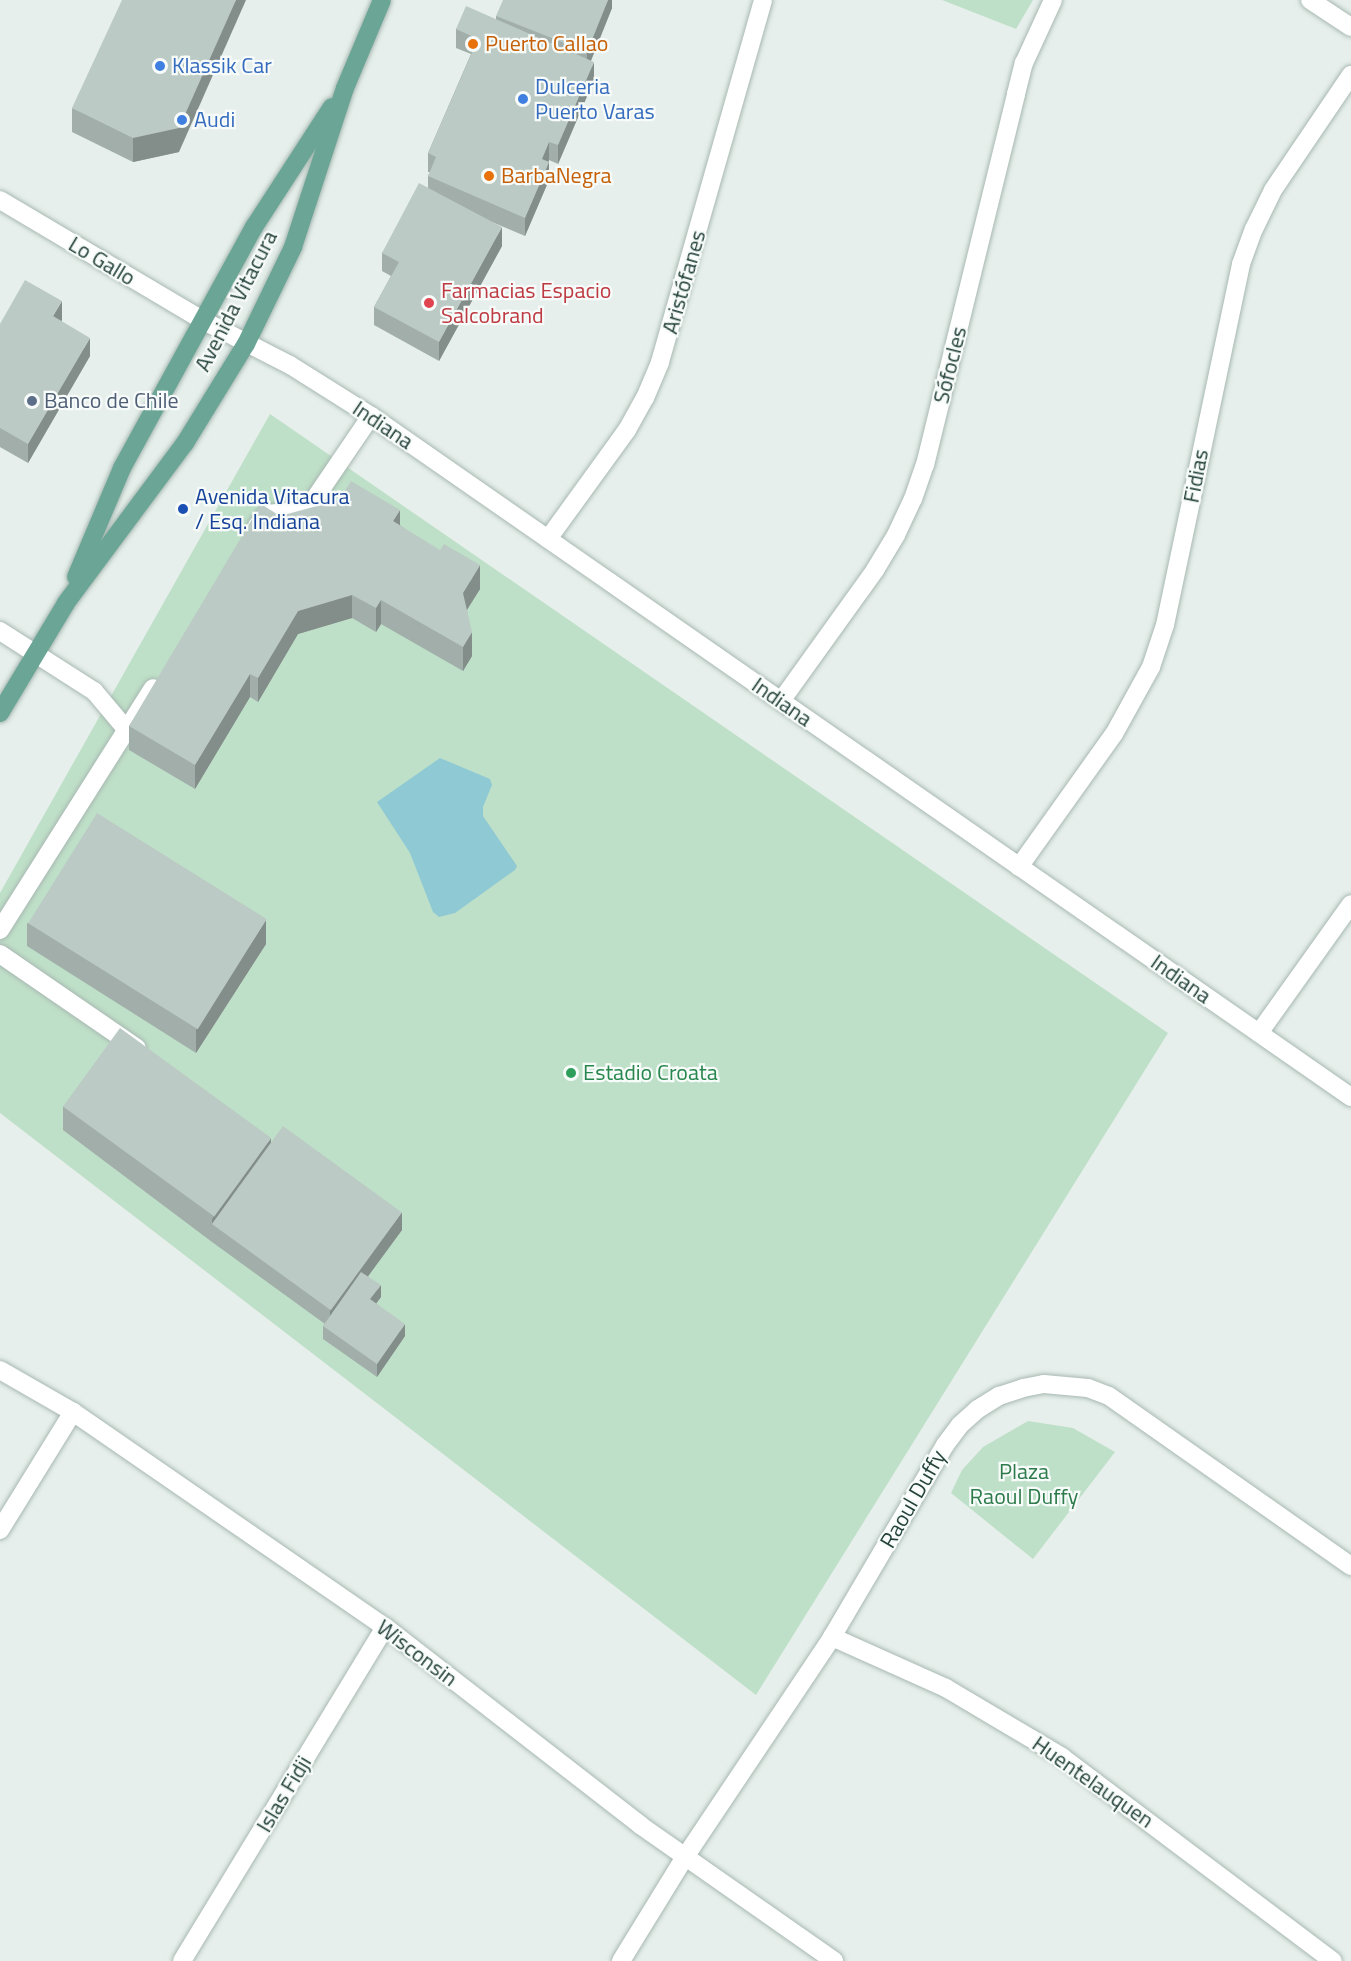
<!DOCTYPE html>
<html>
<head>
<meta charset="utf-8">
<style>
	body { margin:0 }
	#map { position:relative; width:1351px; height:1961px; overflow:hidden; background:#e6efeb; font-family:"Titillium Web",sans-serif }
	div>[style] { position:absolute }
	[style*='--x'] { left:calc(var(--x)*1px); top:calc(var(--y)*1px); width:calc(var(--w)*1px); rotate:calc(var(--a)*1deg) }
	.green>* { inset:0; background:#bfe0c8 }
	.water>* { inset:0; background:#8ec9d4 }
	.roads { filter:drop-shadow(0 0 2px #a8b8b2) drop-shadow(0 0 2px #a8b8b2) }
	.minor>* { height:18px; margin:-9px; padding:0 9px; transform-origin:9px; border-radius:9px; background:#fff }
	.major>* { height:18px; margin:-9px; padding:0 9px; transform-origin:9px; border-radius:9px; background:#6aa596 }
	.wall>* { inset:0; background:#a1aea9 }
	.shaded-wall>* { inset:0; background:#838d89 }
	.building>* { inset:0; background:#bbcac4; transform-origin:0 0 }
	.dots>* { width:16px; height:16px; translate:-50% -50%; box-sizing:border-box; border:3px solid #f7fbf9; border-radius:50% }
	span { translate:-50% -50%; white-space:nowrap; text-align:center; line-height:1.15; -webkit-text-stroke:4.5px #f7fbf9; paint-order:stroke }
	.food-label { font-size:22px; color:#c56008 }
	.left { translate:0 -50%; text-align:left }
	.shop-label { font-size:22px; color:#366cbe }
	.street-label { font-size:22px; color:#24423a }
	.health-label { font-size:22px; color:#be3a42 }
	.service-label { font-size:22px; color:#4e5e75 }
	.transit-label { font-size:22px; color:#164399 }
	.leisure-label { font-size:22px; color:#27864d }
	.park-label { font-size:22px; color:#2d7a4b }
</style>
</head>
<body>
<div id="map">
	<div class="green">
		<div style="clip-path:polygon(942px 0,1033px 0,1016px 29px)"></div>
		<div style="clip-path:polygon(270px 414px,1168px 1033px,756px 1695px,0 1113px,0 893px)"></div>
		<div style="clip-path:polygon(1028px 1421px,1073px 1428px,1115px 1452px,1033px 1559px,951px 1493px,962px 1470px,983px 1447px)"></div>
	</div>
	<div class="water">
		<div style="clip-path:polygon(440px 758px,490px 779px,492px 785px,483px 807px,483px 816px,517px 866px,515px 870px,455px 913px,439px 917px,433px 912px,410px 853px,377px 802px)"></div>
	</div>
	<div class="roads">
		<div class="minor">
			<div style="--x:1310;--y:0;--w:49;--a:33.4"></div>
			<div style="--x:0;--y:200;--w:237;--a:30.7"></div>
			<div style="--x:204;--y:321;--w:97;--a:27.1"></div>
			<div style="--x:290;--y:365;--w:96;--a:32.2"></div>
			<div style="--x:371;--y:416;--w:1193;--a:34.8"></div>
			<div style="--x:257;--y:526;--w:16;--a:-50"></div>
			<div style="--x:267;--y:514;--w:40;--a:-5.7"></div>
			<div style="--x:307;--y:510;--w:114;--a:-55.8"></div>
			<div style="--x:548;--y:539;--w:135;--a:-54.1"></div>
			<div style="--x:627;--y:430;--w:37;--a:-61"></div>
			<div style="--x:645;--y:398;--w:39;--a:-67"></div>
			<div style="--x:660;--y:362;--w:376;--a:-74.1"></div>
			<div style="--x:0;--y:631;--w:112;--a:32.6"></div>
			<div style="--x:94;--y:691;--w:50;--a:49.9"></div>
			<div style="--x:781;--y:701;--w:161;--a:-54.3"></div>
			<div style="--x:875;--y:570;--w:41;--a:-59"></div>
			<div style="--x:896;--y:535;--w:40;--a:-65"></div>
			<div style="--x:913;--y:499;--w:36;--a:-71"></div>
			<div style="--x:925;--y:465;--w:382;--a:-76.2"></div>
			<div style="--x:1016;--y:94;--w:32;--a:-76"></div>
			<div style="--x:1024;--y:63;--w:69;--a:-65.3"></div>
			<div style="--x:1019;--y:867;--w:163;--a:-54.5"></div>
			<div style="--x:1114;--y:734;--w:77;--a:-61.1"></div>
			<div style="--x:1151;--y:667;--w:44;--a:-71.6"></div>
			<div style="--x:1165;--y:625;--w:369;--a:-78.1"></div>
			<div style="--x:1241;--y:264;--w:37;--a:-70"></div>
			<div style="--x:1254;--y:229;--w:43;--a:-64"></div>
			<div style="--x:1273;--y:190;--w:139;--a:-55.9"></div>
			<div style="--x:0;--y:930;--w:286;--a:-57.7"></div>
			<div style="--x:0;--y:954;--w:166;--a:34.5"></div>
			<div style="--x:1259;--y:1033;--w:158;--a:-54.5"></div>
			<div style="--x:0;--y:1370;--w:84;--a:29.9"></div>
			<div style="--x:73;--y:1412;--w:379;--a:34.6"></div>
			<div style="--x:385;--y:1627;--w:323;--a:37.8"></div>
			<div style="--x:640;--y:1825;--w:237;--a:35"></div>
			<div style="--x:0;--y:1530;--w:139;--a:-58.3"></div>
			<div style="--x:832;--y:1637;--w:125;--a:24.1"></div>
			<div style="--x:946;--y:1688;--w:135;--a:30.7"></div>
			<div style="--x:1062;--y:1757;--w:339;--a:37"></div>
			<div style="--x:182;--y:1961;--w:391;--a:-58.7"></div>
			<div style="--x:621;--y:1961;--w:122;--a:-58.4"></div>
			<div style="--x:685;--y:1857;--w:265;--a:-56.2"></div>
			<div style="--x:832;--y:1637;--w:223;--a:-59.5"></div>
			<div style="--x:945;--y:1445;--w:25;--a:-53"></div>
			<div style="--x:960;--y:1425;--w:24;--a:-42"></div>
			<div style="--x:978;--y:1409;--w:25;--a:-32"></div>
			<div style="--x:999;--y:1396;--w:25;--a:-18"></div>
			<div style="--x:1023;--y:1388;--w:21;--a:-11"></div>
			<div style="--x:1044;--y:1384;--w:44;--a:5.2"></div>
			<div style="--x:1088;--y:1388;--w:22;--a:21"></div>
			<div style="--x:1109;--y:1396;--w:296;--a:35.1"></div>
		</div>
		<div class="major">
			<div style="--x:76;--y:577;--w:118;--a:-67.1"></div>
			<div style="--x:122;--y:468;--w:275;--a:-61.3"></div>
			<div style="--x:254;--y:227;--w:143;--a:-57"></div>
			<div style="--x:0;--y:713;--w:128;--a:-59"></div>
			<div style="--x:66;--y:603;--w:199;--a:-53.4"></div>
			<div style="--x:185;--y:443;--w:116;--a:-58.4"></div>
			<div style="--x:246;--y:344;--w:108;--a:-64.1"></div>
			<div style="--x:293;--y:247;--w:167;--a:-71.9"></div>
			<div style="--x:345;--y:88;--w:95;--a:-67.2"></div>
		</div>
	</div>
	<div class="wall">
		<div style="clip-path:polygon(612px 0,612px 8px,591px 61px,594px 80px,558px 164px,549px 160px,549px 180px,525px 236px,492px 222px,502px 246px,439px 361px,374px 325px,374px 307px,391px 276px,382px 271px,382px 253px,428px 188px,428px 176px,430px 172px,428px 172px,428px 153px,471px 54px,456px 48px,456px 29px,496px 19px,496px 16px)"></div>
		<div style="clip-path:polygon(72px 108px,179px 152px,133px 162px,72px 132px)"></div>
		<div style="clip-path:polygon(62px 320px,61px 321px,90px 356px,28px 463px,0 447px,0 324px)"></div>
		<div style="clip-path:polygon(280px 516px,400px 525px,480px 589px,467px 610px,472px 656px,463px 671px,381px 624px,376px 632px,352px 618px,298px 634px,258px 702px,250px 697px,195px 789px,129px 750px,129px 726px)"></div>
		<div style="clip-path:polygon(27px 923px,266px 944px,196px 1053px,27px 946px)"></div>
		<div style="clip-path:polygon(63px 1106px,271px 1143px,402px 1230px,368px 1276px,381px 1297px,376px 1303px,405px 1336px,377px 1377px,323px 1339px,323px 1326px,325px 1324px,212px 1242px,63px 1130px)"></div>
	</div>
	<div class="shaded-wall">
		<div style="clip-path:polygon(236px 0,246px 0,179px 152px,133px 162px,133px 138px)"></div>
		<div style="clip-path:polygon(608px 0,612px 0,612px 8px,587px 70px,587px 52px)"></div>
		<div style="clip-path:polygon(594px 62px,594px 80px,558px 164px,558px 145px)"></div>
		<div style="clip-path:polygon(549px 142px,549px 160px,542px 177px,542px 159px)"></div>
		<div style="clip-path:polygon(549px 162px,549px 180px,525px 236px,525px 218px)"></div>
		<div style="clip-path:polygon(502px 227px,502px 246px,439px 361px,439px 342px)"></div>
		<div style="clip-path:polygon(62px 301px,62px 320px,53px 335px,53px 316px)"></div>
		<div style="clip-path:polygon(90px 338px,90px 356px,28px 463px,28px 444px)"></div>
		<div style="clip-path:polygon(400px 510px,400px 534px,393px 521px)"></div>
		<div style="clip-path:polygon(480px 565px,480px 589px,463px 616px,463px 593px)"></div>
		<div style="clip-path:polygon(352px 595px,352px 618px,298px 634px,258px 702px,258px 678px,298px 611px)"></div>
		<div style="clip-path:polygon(381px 600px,381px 624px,376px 632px,376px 608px)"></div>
		<div style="clip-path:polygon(472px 632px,472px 656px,463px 671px,463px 647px)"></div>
		<div style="clip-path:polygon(250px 674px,250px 697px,195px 789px,195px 765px)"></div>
		<div style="clip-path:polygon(266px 920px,266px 944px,196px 1053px,196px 1030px)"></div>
		<div style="clip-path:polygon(271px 1138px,271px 1162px,212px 1224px,212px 1219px)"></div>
		<div style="clip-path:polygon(402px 1212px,402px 1230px,330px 1328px,330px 1310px)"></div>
		<div style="clip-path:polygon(381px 1285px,381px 1297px,370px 1312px,370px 1299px)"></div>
		<div style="clip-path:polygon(405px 1324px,405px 1336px,377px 1377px,377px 1364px)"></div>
	</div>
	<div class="building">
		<div style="clip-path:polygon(122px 0,236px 0,179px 128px,133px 138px,72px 108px)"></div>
		<div style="clip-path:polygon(503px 0,608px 0,587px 52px,496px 16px)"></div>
		<div style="clip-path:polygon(466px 6px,594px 62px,558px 145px,549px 142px,542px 159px,549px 162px,525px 218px,428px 176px,436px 157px,428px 153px,478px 39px,456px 29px)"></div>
		<div style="clip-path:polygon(419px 183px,502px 227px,439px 342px,374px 307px,399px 262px,382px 253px)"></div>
		<div style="clip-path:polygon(25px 280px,62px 301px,53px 316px,90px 338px,28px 444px,0 428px,0 324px)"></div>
		<div style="clip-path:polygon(351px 481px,400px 510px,393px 521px,440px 550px,444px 544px,480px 565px,463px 593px,472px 632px,463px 647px,381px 600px,376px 608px,352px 595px,298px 611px,258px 678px,250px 674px,195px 765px,129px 726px,261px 504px,280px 516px,339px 500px)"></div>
		<div style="left:97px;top:813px;width:200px;height:130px;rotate:32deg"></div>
		<div style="left:120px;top:1028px;width:187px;height:97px;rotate:36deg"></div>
		<div style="left:283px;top:1126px;width:147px;height:121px;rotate:36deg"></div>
		<div style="clip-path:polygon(361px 1272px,381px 1285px,370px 1299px,405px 1324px,377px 1364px,323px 1326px)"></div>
	</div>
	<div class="dots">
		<div style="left:473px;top:44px;background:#e8710a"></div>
		<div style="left:160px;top:66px;background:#3f7fe0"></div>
		<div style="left:523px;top:99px;background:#3f7fe0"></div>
		<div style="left:182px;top:120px;background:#3f7fe0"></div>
		<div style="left:489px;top:176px;background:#e8710a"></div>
		<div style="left:429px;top:303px;background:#e0444e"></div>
		<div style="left:32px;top:401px;background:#5c6f8a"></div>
		<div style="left:183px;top:509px;background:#1a4fb4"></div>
		<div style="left:571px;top:1073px;background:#2e9e5b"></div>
	</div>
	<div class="food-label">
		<span class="left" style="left:485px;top:44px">Puerto Callao</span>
		<span class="left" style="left:501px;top:176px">BarbaNegra</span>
	</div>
	<div class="shop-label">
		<span class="left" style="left:172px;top:66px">Klassik Car</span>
		<span class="left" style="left:535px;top:99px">Dulceria<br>Puerto Varas</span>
		<span class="left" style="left:194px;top:120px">Audi</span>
	</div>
	<div class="street-label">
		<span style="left:102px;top:261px;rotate:31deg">Lo Gallo</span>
		<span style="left:684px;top:282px;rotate:-74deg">Aristófanes</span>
		<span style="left:236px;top:301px;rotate:-63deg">Avenida Vitacura</span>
		<span style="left:950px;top:365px;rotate:-76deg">Sófocles</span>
		<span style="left:383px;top:425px;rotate:34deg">Indiana</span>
		<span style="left:1196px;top:476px;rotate:-79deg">Fidias</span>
		<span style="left:782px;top:702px;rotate:35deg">Indiana</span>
		<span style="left:1181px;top:979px;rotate:35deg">Indiana</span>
		<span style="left:913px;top:1499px;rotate:-60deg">Raoul Duffy</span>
		<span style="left:417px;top:1653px;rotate:37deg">Wisconsin</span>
		<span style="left:1093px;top:1782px;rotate:35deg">Huentelauquen</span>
		<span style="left:284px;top:1794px;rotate:-59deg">Islas Fidji</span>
	</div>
	<div class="health-label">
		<span class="left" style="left:441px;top:303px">Farmacias Espacio<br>Salcobrand</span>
	</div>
	<div class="service-label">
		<span class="left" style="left:44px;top:401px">Banco de Chile</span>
	</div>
	<div class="transit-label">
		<span class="left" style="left:195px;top:509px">Avenida Vitacura<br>/ Esq. Indiana</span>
	</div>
	<div class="leisure-label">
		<span class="left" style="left:583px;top:1073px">Estadio Croata</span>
	</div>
	<div class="park-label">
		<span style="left:1024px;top:1484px">Plaza<br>Raoul Duffy</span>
	</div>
</div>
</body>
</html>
